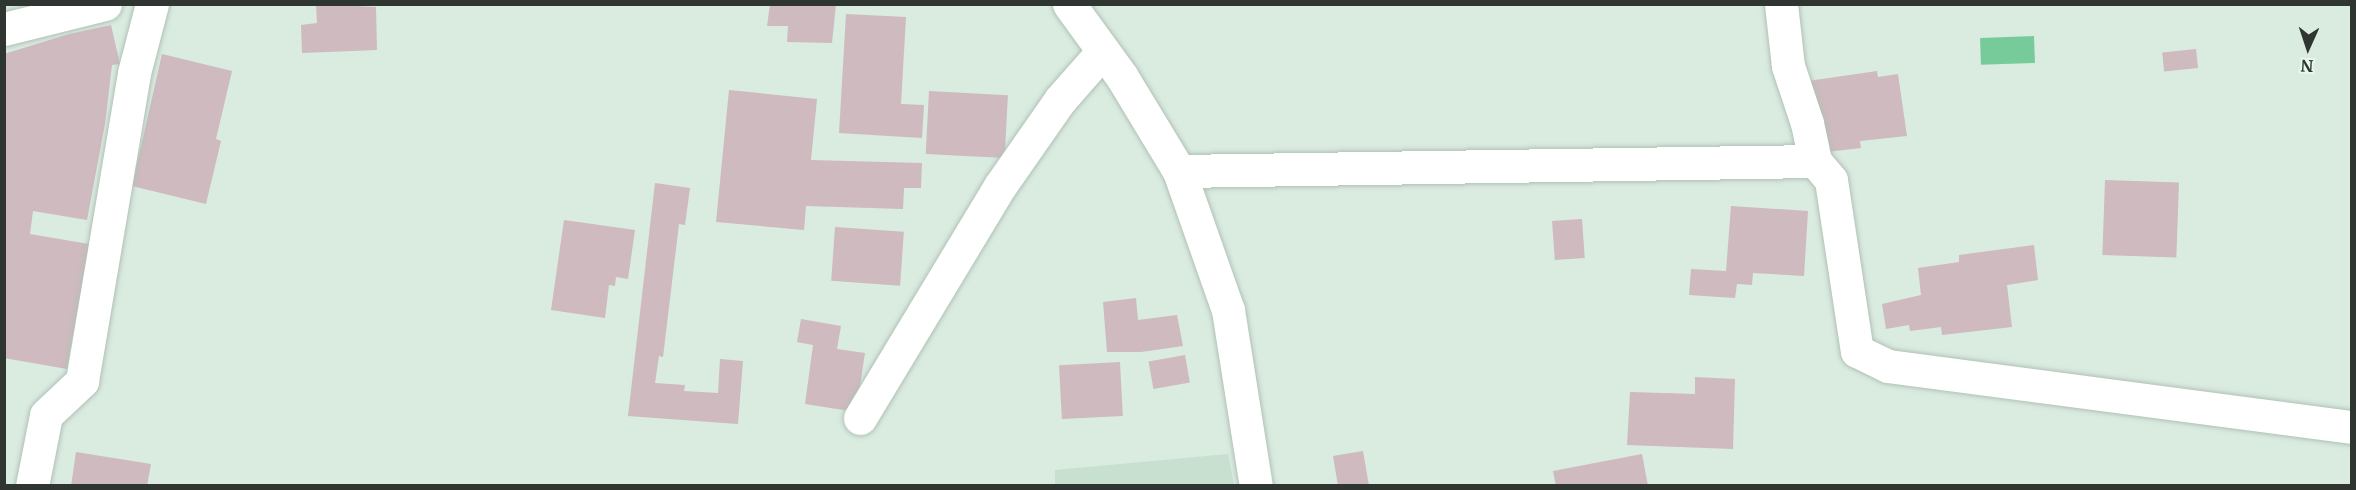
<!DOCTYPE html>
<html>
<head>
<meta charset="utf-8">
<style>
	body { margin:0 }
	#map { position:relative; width:2356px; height:490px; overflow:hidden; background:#daebe0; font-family:Merriweather,serif }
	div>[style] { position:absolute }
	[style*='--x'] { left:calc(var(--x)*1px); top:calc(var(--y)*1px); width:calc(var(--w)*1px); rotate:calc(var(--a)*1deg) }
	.built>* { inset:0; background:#c8e0d0 }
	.water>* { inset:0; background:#77cb9b; transform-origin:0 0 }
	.building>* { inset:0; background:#cebabf; transform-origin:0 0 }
	.roads { filter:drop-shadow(0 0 2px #b0c1b6) drop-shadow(0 0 2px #b0c1b6) }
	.minor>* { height:33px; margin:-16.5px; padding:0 16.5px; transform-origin:16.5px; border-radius:16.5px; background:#fff }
	.tertiary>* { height:33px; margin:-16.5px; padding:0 16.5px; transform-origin:16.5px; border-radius:16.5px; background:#fff }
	span { translate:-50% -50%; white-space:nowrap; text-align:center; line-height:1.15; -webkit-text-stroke:4.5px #e7f8ed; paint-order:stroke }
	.frame { position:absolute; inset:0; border:6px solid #2f3531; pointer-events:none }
	.north { position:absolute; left:2278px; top:18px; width:60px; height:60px; -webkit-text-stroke:4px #e7f8ed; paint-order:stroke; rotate:183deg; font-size:16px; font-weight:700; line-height:24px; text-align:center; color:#2f3531 }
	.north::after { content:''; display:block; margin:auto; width:21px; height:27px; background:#2f3531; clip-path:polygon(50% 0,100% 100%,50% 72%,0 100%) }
</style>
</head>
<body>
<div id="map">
	<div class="built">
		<div style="clip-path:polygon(1228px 454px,1234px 485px,1055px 485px,1055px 470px)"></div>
	</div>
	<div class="water">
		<div style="left:2034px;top:36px;width:27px;height:54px;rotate:88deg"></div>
	</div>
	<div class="building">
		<div style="clip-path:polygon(316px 4px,376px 7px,377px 50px,302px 53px,301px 25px,317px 23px)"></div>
		<div style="clip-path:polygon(770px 4px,836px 4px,832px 43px,787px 42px,788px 26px,767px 26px)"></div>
		<div style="clip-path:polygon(846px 14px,906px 17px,901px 104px,924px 105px,922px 138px,839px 133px)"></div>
		<div style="clip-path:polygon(111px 25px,120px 64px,112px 65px,105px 124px,87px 220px,33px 211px,30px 234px,89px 244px,67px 369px,4px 358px,4px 54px,69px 34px)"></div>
		<div style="left:2196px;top:49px;width:19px;height:34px;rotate:84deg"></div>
		<div style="clip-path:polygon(162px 54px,232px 71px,216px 139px,221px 141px,206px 204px,132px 186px)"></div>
		<div style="clip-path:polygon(1877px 71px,1878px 77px,1898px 74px,1907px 136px,1860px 141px,1861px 148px,1818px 153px,1808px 81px)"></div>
		<div style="clip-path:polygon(729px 90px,817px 99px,811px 160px,922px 163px,921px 188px,904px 188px,903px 209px,806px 206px,804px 230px,716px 222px)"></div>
		<div style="left:929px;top:91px;width:79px;height:63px;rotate:3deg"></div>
		<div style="left:2105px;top:180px;width:74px;height:75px;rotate:2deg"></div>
		<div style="clip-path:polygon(655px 183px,690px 188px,685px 225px,679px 224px,663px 357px,659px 356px,655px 383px,685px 385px,684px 391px,718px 393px,720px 359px,743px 361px,738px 424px,628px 416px)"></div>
		<div style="clip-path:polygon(1731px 206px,1808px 211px,1804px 276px,1753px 273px,1752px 285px,1737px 284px,1735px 298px,1689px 295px,1691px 269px,1726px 271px)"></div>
		<div style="left:1582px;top:219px;width:39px;height:30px;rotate:86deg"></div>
		<div style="clip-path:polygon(564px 220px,635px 230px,628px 279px,616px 277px,615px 286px,609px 285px,605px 318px,551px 310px)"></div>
		<div style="left:835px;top:227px;width:69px;height:54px;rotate:4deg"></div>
		<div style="clip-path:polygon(2034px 245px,2038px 280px,2007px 285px,2012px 327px,1942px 335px,1941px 327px,1910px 331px,1909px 325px,1886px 329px,1882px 304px,1921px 295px,1918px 268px,1959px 262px,1959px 255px)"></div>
		<div style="clip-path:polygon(1136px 298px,1138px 320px,1177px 315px,1183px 346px,1141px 352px,1107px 352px,1103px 302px)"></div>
		<div style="clip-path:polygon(801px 319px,841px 326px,837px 349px,865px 353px,856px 412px,805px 404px,813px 345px,797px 342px)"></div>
		<div style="left:1185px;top:355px;width:28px;height:37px;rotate:80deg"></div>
		<div style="left:1120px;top:362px;width:54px;height:61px;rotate:87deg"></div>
		<div style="clip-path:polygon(1695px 377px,1735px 379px,1733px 449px,1627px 445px,1630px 392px,1695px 394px)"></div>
		<div style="clip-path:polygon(1363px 451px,1369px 486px,1338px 486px,1333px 456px)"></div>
		<div style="clip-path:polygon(76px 452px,151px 464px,147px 486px,71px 486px)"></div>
		<div style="clip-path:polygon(1642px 454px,1648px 486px,1556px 486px,1553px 471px)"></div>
	</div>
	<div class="roads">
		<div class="minor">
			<div style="--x:1781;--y:4;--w:62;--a:83.6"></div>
			<div style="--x:1788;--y:66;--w:60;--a:71.6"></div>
			<div style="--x:1807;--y:123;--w:39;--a:78"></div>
			<div style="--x:4;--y:29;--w:104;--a:-13.9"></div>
			<div style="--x:1179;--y:171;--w:636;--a:-0.9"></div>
			<div style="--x:1815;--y:161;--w:25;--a:50"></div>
			<div style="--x:1831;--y:180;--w:173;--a:81.4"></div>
			<div style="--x:1857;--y:351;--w:34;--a:26"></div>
			<div style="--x:1888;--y:366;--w:468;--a:7.5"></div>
			<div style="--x:860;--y:418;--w:271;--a:-58.9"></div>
			<div style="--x:1000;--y:186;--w:105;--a:-55.1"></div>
			<div style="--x:1060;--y:100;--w:65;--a:-48.7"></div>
			<div style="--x:32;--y:486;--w:72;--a:-78.8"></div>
			<div style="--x:46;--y:415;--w:50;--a:-43.4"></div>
			<div style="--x:82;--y:381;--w:312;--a:-80.4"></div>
			<div style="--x:134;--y:73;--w:71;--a:-75.4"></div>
		</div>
		<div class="tertiary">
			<div style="--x:1069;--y:4;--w:90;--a:54"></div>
			<div style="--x:1122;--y:77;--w:110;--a:58.8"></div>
			<div style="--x:1179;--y:171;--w:147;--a:70.6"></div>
			<div style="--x:1228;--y:310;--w:178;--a:81"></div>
		</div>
	</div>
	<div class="frame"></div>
	<div class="north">N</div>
</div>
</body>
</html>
